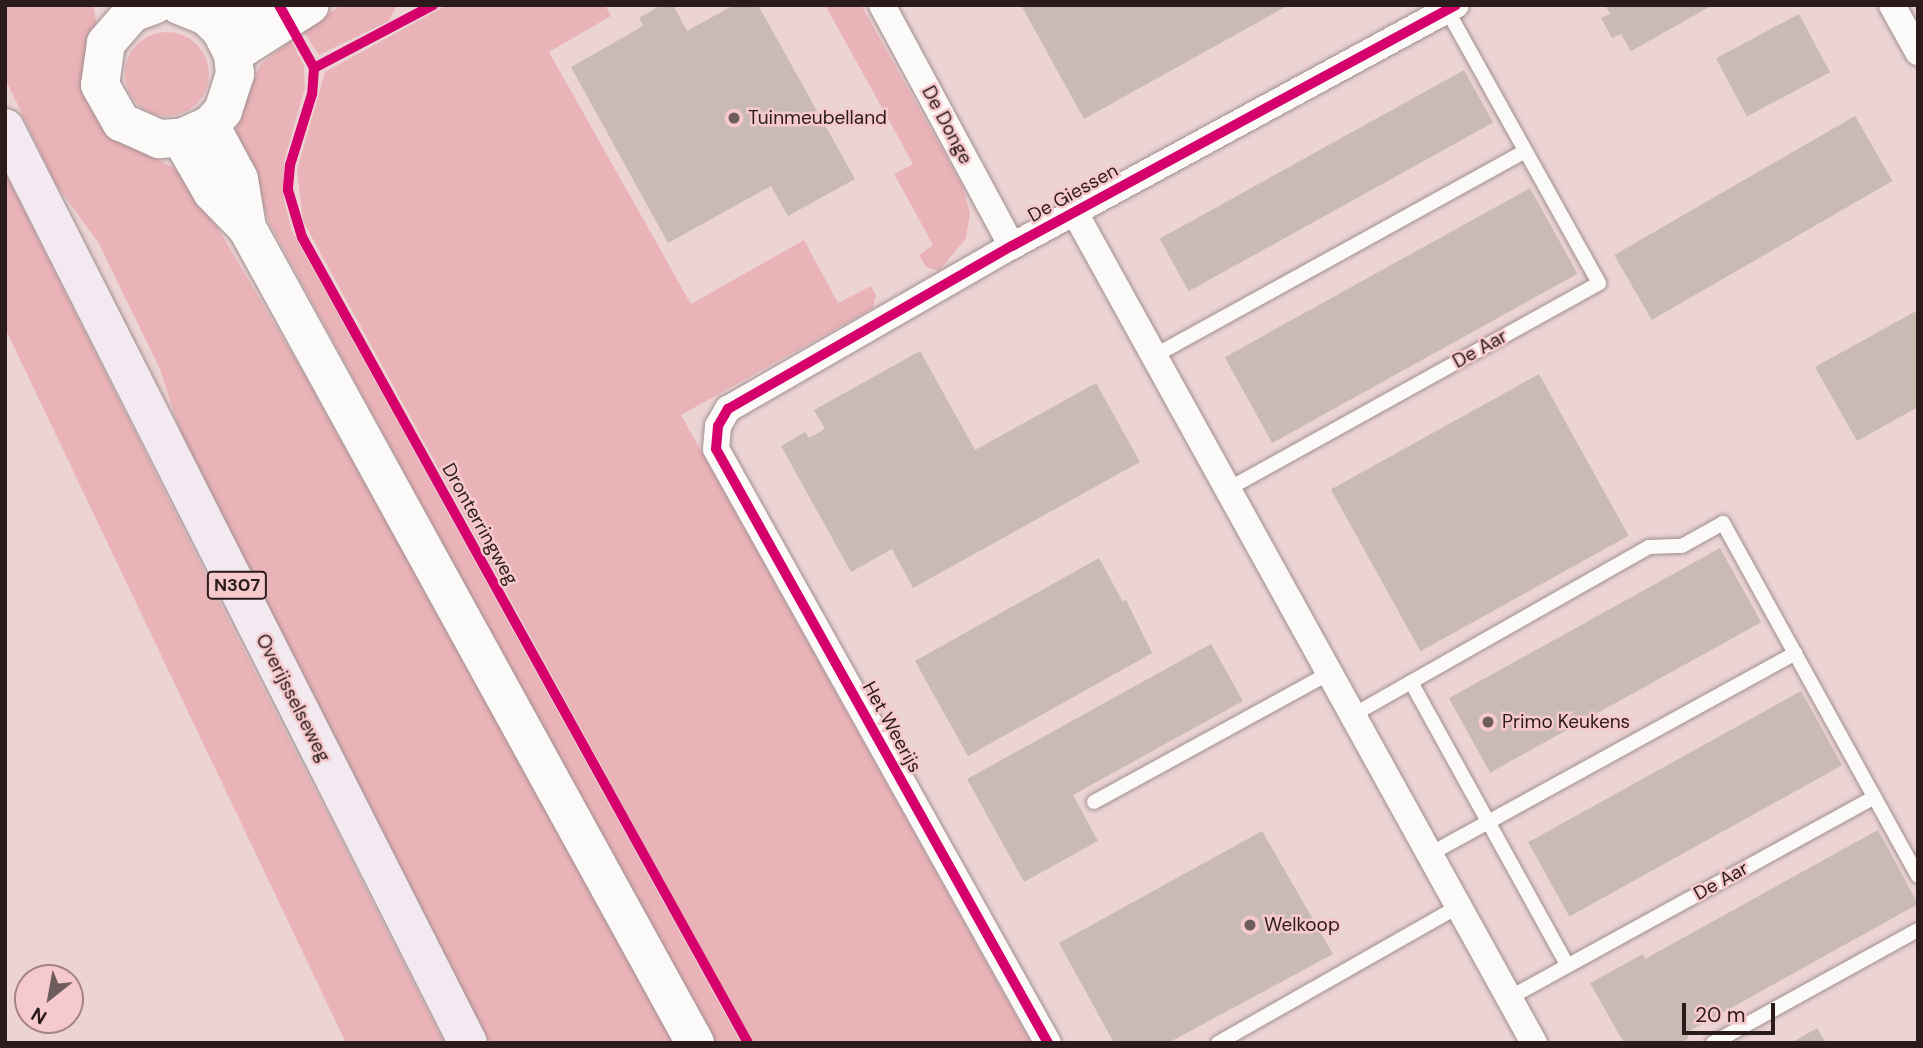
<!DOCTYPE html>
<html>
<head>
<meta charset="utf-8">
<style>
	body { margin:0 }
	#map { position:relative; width:1923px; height:1048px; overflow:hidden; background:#ecd4d5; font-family:"DM Sans",sans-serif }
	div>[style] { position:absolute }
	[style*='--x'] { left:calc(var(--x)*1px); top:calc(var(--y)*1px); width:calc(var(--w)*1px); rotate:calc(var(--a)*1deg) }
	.green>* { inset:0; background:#eab3b8 }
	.round { border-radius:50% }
	.building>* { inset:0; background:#c9bab4; transform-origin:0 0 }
	.roads { filter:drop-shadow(0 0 2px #a18e8f) drop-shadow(0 0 2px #a18e8f) }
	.service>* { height:14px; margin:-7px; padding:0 7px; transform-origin:7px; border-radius:7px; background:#fcf9f9 }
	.minor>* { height:26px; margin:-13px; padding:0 13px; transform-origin:13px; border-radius:13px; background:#fcf9f9 }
	.secondary>* { height:38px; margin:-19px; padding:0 19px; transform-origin:19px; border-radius:19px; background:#fcf9f9 }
	.trunk>* { height:38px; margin:-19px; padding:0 19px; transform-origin:19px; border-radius:19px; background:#f2eaf0 }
	.cycleway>* { height:10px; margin:-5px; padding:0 5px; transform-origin:5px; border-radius:5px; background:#d6006c }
	.dots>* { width:19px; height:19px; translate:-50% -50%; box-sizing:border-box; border:4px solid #f6c9cc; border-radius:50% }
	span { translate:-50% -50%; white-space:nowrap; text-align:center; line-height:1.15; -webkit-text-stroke:5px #f6c9cc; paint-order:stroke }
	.shield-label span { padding:2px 5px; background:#f6c9cc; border:2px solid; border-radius:5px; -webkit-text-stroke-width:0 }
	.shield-label { font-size:18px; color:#2b1b1d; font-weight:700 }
	.poi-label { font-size:19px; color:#2b1b1d }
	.left { translate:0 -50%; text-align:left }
	.street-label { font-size:19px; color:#2b1b1d }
	.frame { position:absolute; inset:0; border:7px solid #2b1b1d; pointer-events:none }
	.north { position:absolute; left:14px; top:964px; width:70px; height:70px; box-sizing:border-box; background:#f6c9cc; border:2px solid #a58386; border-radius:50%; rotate:211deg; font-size:19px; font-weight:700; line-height:28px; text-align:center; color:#2b1b1d }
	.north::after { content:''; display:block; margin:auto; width:24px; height:32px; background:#6f5c5d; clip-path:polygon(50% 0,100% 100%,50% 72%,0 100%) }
	.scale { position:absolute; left:1682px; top:1003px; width:93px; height:32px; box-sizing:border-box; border:4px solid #2b1b1d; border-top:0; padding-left:9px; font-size:21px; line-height:24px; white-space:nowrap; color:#2b1b1d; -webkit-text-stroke:5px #f6c9cc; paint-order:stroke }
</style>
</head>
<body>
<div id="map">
	<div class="green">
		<div style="clip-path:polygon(5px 5px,93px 5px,120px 140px,174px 168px,194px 188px,306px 377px,675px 1043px,490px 1043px,184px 444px,160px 369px,98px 242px,55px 183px,5px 78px)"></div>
		<div style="clip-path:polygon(341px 5px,397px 5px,389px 21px,319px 55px,303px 31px)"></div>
		<div style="clip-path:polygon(447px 5px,605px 5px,611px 16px,549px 52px,691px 304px,804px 240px,838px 303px,871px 286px,876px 295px,873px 308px,681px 415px,1031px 1043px,753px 1043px,303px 221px,297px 170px,325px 72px)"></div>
		<div style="clip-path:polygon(825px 5px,861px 5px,962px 185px,970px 213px,966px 238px,939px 271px,926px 267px,919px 255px,933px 245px,894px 174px,913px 164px)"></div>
		<div class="round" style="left:125px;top:32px;width:84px;height:84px"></div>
		<div style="clip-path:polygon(291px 40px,304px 66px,305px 88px,284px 162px,284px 199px,292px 231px,741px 1043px,712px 1043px,270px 224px,236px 135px,237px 124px,260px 65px)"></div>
		<div style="clip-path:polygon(5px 172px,232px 627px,444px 1043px,346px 1043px,5px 328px)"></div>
	</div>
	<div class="building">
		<div style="clip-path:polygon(661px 5px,673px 5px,687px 31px,734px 5px,758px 5px,855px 179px,788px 216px,771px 186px,668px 243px,571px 67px,643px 26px,639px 18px)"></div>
		<div style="clip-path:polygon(1021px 5px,1289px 5px,1084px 119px)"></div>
		<div style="clip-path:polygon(1605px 5px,1713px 5px,1631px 51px,1621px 34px,1612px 38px,1601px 18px,1610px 14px)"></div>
		<div style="left:1799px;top:14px;width:66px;height:94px;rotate:62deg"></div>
		<div style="left:1464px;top:70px;width:60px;height:348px;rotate:61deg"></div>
		<div style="left:1855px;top:116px;width:75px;height:278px;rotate:60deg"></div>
		<div style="left:1530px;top:188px;width:98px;height:349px;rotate:61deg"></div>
		<div style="clip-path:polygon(1918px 310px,1918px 407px,1857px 441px,1815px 367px)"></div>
		<div style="clip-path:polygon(920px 351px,975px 450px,1096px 383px,1140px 462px,913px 588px,892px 549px,851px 572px,781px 446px,805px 432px,809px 438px,825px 429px,814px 410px)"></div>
		<div style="left:1539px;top:374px;width:185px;height:238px;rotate:61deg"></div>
		<div style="left:1720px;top:548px;width:85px;height:310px;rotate:61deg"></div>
		<div style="clip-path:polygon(1099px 558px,1123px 602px,1126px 600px,1152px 653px,968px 756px,915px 661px)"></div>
		<div style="clip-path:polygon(1211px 644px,1243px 701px,1073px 795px,1098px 841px,1024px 882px,967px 779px)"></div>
		<div style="left:1801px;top:691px;width:85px;height:312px;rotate:61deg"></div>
		<div style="clip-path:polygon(1878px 830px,1918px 904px,1686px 1033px,1689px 1038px,1681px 1043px,1624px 1043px,1590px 983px,1643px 954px,1645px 959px)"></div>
		<div style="clip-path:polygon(1262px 831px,1333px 954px,1168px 1043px,1114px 1043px,1059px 943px)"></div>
		<div style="clip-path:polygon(1817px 1028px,1826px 1043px,1791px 1043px)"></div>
	</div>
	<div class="roads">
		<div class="service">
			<div style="--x:1154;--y:356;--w:424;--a:-28.9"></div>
			<div style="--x:1228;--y:489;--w:424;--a:-29"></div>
			<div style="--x:1599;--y:283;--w:312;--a:-119.1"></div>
			<div style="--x:1411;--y:682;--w:323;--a:61.1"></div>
			<div style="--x:1353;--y:715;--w:340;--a:-29.6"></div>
			<div style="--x:1649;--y:547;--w:33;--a:-2"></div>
			<div style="--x:1682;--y:546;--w:47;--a:-29.3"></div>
			<div style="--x:1723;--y:523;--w:403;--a:61.1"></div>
			<div style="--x:1094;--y:802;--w:269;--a:-28.7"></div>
			<div style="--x:1430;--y:854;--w:417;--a:-28.8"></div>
			<div style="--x:1509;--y:998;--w:417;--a:-28.8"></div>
			<div style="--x:1218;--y:1043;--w:277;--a:-29.6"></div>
			<div style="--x:1713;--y:1043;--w:234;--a:-28.9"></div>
		</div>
		<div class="minor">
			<div style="--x:882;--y:5;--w:274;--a:61.7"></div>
			<div style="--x:1892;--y:5;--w:54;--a:61"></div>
			<div style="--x:1074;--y:211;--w:951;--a:61.06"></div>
			<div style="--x:1048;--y:1043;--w:680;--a:-119.2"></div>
			<div style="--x:716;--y:449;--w:23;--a:-85"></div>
			<div style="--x:718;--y:426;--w:20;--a:-60"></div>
			<div style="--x:728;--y:409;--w:327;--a:-29.9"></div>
			<div style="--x:1012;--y:246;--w:505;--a:-28.49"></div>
		</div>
		<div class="secondary">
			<div style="--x:154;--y:5;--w:23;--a:160"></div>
			<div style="--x:132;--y:13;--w:40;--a:131"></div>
			<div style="--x:106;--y:43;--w:42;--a:98.1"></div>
			<div style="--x:100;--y:85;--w:43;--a:60.4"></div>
			<div style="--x:121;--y:122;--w:42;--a:24.1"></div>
			<div style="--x:159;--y:139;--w:22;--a:-3"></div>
			<div style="--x:181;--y:138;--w:32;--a:-24"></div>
			<div style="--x:210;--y:125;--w:19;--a:-47"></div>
			<div style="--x:223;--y:111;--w:39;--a:-72"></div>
			<div style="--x:235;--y:74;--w:20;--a:-96"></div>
			<div style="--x:233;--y:54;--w:28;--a:-117"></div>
			<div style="--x:220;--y:29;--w:19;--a:-137"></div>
			<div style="--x:206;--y:16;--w:29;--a:-158"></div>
			<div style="--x:220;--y:29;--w:48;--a:-29.7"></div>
			<div style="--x:233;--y:54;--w:91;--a:-32.5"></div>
			<div style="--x:210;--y:125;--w:61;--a:61.8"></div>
			<div style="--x:239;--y:179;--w:50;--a:80.7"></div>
			<div style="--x:181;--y:138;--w:62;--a:60.1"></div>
			<div style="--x:212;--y:192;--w:50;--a:45.8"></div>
			<div style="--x:247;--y:228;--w:930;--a:61.2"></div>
		</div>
		<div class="trunk">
			<div style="--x:5;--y:128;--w:1025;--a:63.16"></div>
		</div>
	</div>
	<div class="cycleway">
		<div style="--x:279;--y:5;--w:72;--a:60.9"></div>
		<div style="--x:314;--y:68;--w:26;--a:94"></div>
		<div style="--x:312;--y:94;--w:74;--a:107.2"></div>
		<div style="--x:290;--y:165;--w:25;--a:95"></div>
		<div style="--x:288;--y:190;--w:49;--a:73.4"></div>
		<div style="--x:302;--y:237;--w:921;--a:61.04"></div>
		<div style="--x:314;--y:68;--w:135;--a:-27.9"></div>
		<div style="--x:1048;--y:1043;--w:680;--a:-119.2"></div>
		<div style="--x:716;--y:449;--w:23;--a:-85"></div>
		<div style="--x:718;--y:426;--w:20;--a:-60"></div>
		<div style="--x:728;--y:409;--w:327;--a:-29.9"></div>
		<div style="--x:1012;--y:246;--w:505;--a:-28.49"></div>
	</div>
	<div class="dots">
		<div style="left:734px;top:118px;background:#6f5c5d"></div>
		<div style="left:1488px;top:722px;background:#6f5c5d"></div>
		<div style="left:1250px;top:925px;background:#6f5c5d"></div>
	</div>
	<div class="shield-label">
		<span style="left:237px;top:585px">N307</span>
	</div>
	<div class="poi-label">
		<span class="left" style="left:748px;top:118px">Tuinmeubelland</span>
		<span class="left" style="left:1502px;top:722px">Primo Keukens</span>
		<span class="left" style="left:1264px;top:925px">Welkoop</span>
	</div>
	<div class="street-label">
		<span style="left:947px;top:125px;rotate:62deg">De Donge</span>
		<span style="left:1073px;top:193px;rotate:-29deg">De Giessen</span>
		<span style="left:1480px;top:349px;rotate:-29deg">De Aar</span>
		<span style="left:480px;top:524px;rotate:61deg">Dronterringweg</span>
		<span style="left:293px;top:698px;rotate:63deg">Overijsselseweg</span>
		<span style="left:892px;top:727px;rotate:61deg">Het Weerijs</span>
		<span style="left:1721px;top:881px;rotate:-29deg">De Aar</span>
	</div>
	<div class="frame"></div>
	<div class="north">N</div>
	<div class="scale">20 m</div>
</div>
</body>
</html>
